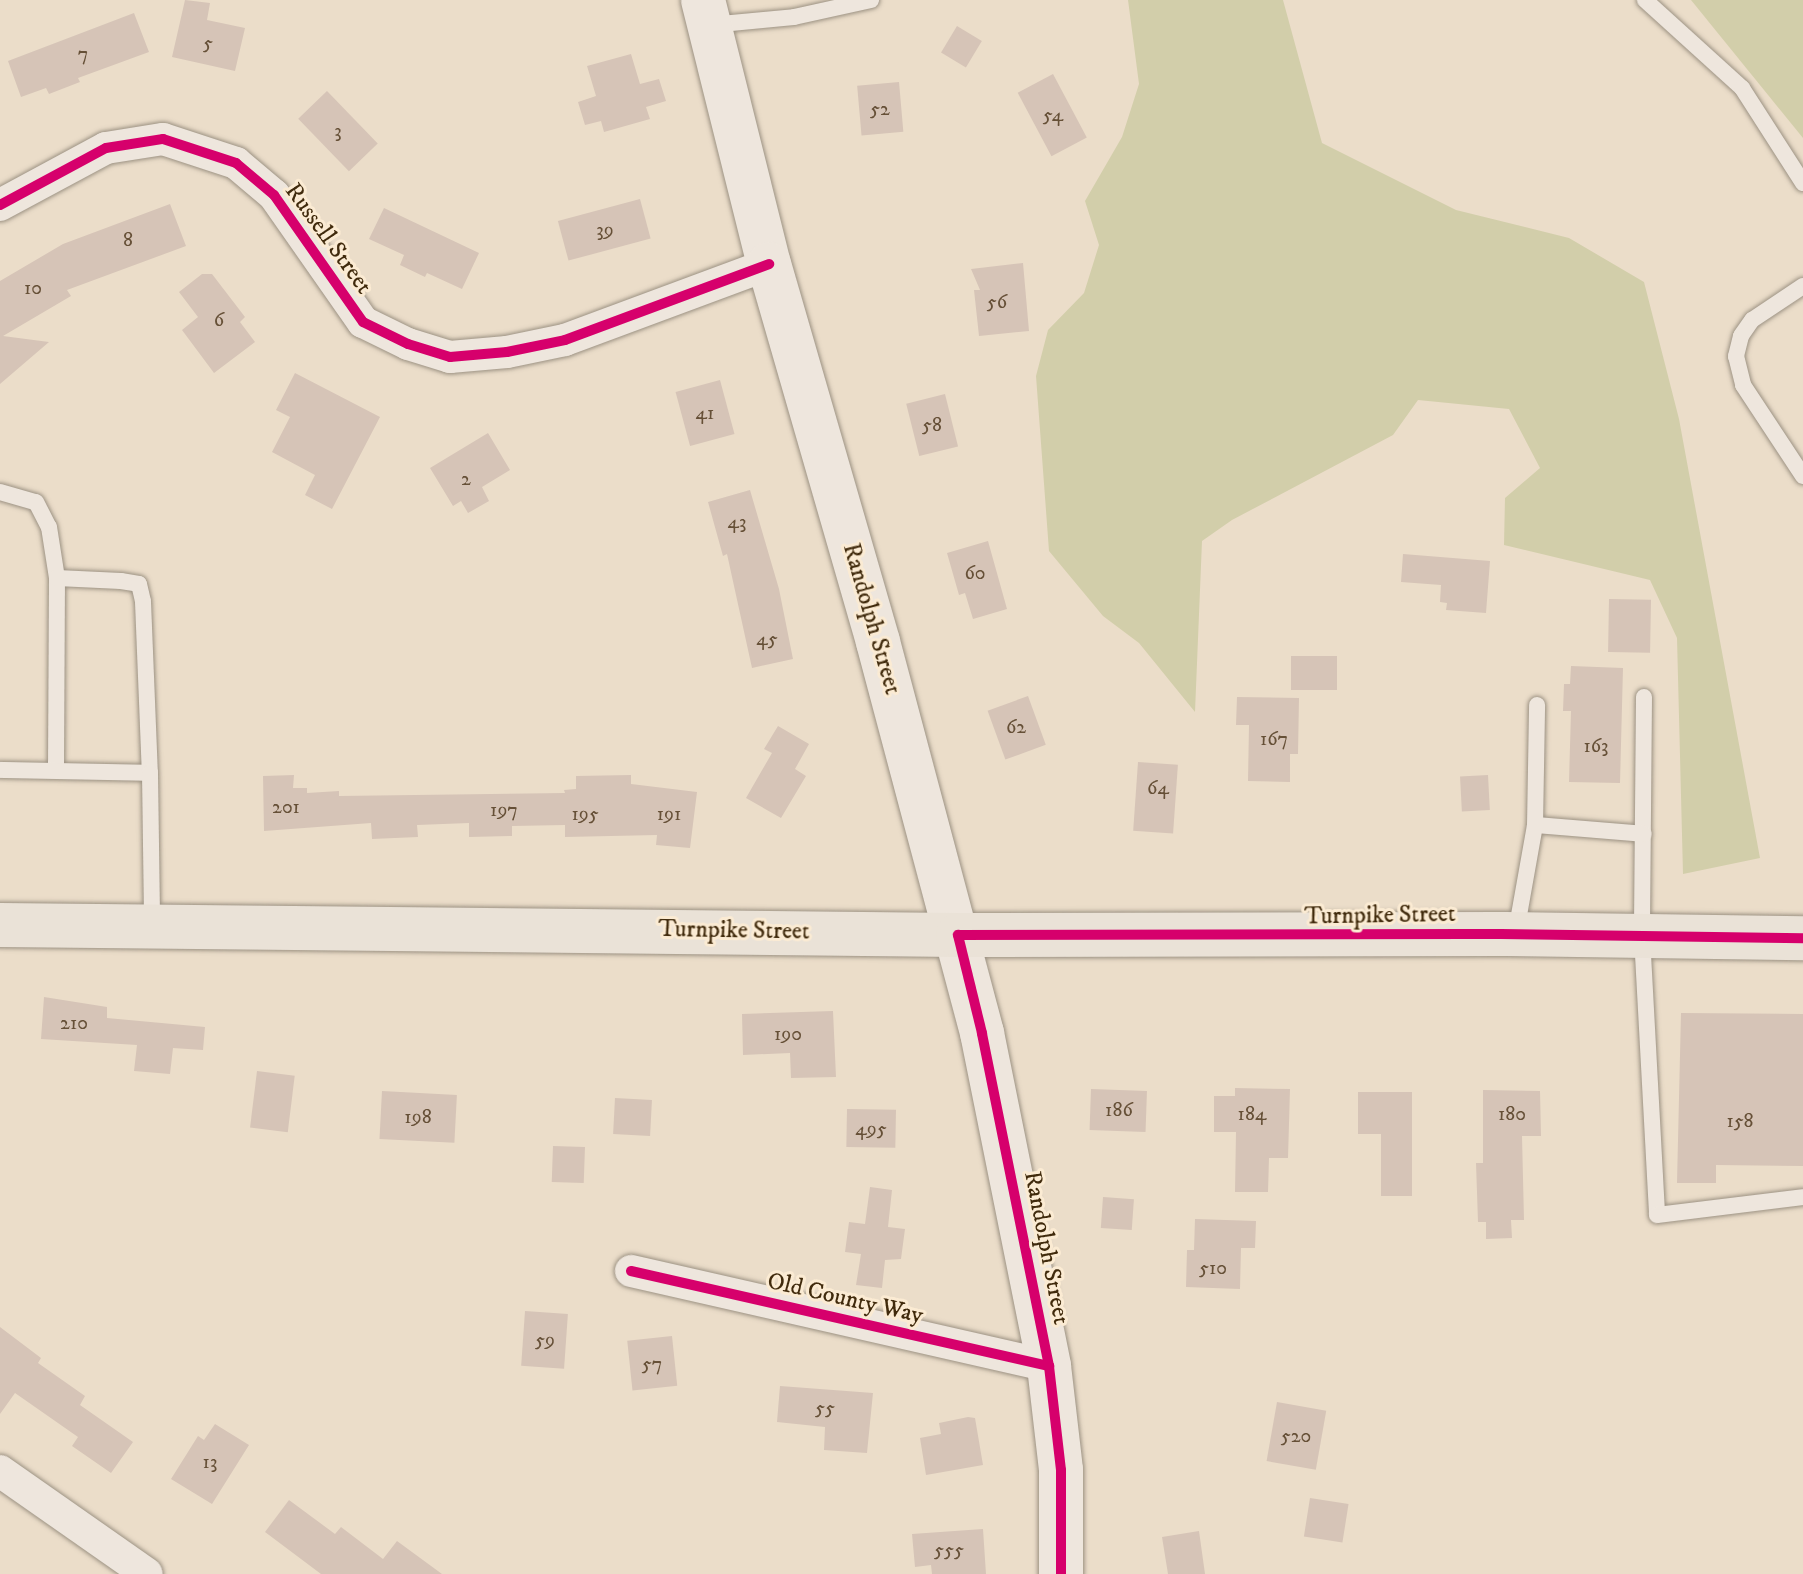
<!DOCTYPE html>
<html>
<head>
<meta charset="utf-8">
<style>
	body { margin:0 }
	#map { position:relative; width:1803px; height:1574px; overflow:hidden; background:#ebddc9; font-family:"IM FELL DW Pica",serif }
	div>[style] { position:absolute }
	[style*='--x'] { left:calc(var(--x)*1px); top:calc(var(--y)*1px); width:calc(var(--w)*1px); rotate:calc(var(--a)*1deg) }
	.green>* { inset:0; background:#d2ceaa }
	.building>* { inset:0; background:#d6c4b7; transform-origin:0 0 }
	.roads { filter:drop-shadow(0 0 2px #9c9283) drop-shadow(0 0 2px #9c9283) }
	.lane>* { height:16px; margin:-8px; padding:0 8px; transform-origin:8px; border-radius:8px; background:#eee6dd }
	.street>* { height:32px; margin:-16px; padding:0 16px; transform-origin:16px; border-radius:16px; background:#eee6dd }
	.secondary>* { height:44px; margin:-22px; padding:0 22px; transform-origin:22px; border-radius:22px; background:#eee6dd }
	.primary>* { height:44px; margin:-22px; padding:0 22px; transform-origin:22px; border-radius:22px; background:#eae2d7 }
	.cycleway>* { height:10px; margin:-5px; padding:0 5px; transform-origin:5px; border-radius:5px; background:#d6006c }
	span { translate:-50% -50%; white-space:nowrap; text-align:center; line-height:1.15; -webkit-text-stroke:6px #fbebd3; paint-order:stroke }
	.number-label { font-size:20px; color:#665037 }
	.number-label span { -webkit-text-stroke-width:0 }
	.street-label { font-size:24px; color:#402a0c }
</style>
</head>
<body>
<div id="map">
	<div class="green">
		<div style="clip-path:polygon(1128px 0,1283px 0,1322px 143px,1456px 210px,1569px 238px,1644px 282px,1679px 419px,1760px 858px,1683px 874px,1677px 638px,1650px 580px,1504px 545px,1505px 498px,1540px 468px,1509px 409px,1418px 400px,1393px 435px,1232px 520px,1202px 541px,1195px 712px,1139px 643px,1103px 616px,1049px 551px,1036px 376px,1048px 330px,1084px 293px,1099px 245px,1085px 201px,1122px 137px,1139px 84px)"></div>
		<div style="clip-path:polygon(1691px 0,1803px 0,1803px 138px)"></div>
	</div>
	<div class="building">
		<div style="clip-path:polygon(185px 0,210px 3px,207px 20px,245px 28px,235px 71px,172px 57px)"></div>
		<div style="clip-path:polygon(134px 13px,149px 52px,78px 78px,80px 82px,49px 94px,46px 88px,21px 97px,8px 61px)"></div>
		<div style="left:957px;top:26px;width:29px;height:31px;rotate:31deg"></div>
		<div style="clip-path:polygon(631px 54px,640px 84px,659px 79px,666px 101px,646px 107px,650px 119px,604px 132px,601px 121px,585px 125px,578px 102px,596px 96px,587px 66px)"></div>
		<div style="left:1053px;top:74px;width:72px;height:40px;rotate:62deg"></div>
		<div style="left:899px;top:82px;width:50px;height:42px;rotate:85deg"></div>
		<div style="left:327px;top:91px;width:73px;height:40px;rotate:46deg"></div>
		<div style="left:640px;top:199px;width:41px;height:85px;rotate:75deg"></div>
		<div style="clip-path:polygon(170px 204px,186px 246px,67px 290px,71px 296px,3px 336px,49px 342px,0 384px,0 281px,63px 244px)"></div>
		<div style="clip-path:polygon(384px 208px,479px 253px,462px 289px,427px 273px,425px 277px,400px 265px,404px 255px,369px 239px)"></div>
		<div style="clip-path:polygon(1023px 263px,1029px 331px,979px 336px,974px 290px,980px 290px,971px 269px)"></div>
		<div style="clip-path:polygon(202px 274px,212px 274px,245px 317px,240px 322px,255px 342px,214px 373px,182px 330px,198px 317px,179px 292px)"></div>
		<div style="clip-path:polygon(295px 373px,380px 417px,332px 509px,305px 495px,315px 475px,272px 452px,290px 417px,276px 410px)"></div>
		<div style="left:720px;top:380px;width:56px;height:46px;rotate:75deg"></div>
		<div style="left:945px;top:394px;width:54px;height:40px;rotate:76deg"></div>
		<div style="clip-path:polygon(488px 433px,510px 470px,482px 487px,489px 501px,468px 513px,461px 501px,453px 506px,430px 468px)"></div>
		<div style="clip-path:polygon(750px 490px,779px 589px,793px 659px,752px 668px,727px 554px,723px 556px,708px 502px)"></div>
		<div style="clip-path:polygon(988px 541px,1007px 609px,973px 619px,965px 593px,959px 595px,947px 553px)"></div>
		<div style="clip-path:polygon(1403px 554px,1490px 561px,1486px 613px,1446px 610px,1447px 603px,1440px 602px,1441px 585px,1401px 582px)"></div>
		<div style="left:1609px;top:599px;width:42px;height:53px;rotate:1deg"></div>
		<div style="left:1291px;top:656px;width:46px;height:34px"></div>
		<div style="clip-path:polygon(1571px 666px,1623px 668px,1620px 783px,1569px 782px,1571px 711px,1563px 711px,1564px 684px,1570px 684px)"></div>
		<div style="left:1028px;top:696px;width:52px;height:43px;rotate:70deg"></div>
		<div style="clip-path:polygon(1237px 697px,1299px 698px,1298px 754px,1290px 754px,1290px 782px,1248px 781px,1249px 725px,1236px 725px)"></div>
		<div style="clip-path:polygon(778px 726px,809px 744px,795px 769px,806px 776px,781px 818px,746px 798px,772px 753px,764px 749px)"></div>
		<div style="left:1138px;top:762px;width:40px;height:69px;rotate:4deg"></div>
		<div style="clip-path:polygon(294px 775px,293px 788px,307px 788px,307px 793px,339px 791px,339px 796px,565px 793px,564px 790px,576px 789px,576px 776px,631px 775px,631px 784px,697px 792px,690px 848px,656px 845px,657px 835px,565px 837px,565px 825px,512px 826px,512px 836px,469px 837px,469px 823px,417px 825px,418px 837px,372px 839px,371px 823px,264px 831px,263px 776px)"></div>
		<div style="left:1488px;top:775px;width:35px;height:28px;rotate:87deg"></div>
		<div style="clip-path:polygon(44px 997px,107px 1007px,107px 1018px,205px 1027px,203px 1050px,173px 1048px,170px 1074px,134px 1071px,137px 1045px,41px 1039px)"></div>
		<div style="clip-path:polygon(833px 1011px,836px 1077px,791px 1078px,790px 1053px,743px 1055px,742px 1014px)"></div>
		<div style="clip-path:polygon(1681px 1013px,1803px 1014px,1803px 1166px,1716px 1165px,1716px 1183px,1677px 1183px)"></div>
		<div style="left:257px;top:1071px;width:38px;height:57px;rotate:7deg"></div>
		<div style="clip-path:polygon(1235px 1088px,1290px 1089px,1288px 1158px,1269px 1158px,1268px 1192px,1235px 1192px,1236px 1132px,1214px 1132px,1214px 1096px,1235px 1096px)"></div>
		<div style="left:1091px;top:1089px;width:56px;height:41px;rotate:2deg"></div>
		<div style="clip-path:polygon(1483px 1090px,1540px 1091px,1541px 1136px,1522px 1136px,1524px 1220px,1511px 1220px,1512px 1238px,1486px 1239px,1486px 1222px,1478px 1222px,1476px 1163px,1483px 1163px)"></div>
		<div style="left:382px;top:1091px;width:75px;height:48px;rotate:3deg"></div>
		<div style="clip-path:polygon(1358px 1092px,1412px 1092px,1412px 1196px,1381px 1196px,1381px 1134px,1358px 1134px)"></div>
		<div style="left:615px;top:1098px;width:37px;height:36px;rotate:3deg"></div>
		<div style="left:847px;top:1109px;width:49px;height:38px;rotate:1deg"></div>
		<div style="left:553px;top:1146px;width:32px;height:36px;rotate:2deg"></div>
		<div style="clip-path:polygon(870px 1187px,892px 1190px,888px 1227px,905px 1229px,901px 1259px,885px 1260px,882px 1288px,856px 1285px,861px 1254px,845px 1252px,849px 1222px,865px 1224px)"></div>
		<div style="left:1103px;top:1197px;width:31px;height:31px;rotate:4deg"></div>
		<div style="clip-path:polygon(1195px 1219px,1256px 1221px,1255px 1248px,1241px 1248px,1240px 1289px,1186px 1287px,1187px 1250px,1194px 1250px)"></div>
		<div style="left:525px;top:1311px;width:43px;height:55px;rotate:4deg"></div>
		<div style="clip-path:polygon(0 1327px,41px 1358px,38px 1363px,85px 1396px,80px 1405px,133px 1442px,111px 1473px,72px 1446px,78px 1437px,15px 1393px,0 1414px)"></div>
		<div style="left:672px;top:1336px;width:50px;height:45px;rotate:84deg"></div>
		<div style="clip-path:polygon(780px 1386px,873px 1393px,867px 1453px,824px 1450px,825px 1427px,777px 1422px)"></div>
		<div style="left:1277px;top:1402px;width:50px;height:60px;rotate:10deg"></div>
		<div style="clip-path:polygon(968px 1417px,975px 1418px,983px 1465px,926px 1475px,920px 1438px,941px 1434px,939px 1423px)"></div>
		<div style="clip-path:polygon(215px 1424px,249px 1445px,212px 1504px,171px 1479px,198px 1436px,204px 1440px)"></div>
		<div style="left:1310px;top:1498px;width:39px;height:39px;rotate:9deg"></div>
		<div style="clip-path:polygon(289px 1500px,335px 1534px,341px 1527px,383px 1559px,397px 1541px,442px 1574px,321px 1574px,265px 1532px)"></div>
		<div style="clip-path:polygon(983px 1529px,986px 1574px,932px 1574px,931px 1565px,915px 1567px,912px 1534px)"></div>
		<div style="clip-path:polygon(1199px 1531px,1205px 1574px,1168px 1574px,1162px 1537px)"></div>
	</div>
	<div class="roads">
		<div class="lane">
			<div style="--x:1645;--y:0;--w:131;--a:42.2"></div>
			<div style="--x:1742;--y:88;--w:113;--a:57.3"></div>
			<div style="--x:710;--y:25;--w:84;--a:-5.4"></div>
			<div style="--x:794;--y:17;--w:79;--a:-12.4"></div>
			<div style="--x:1803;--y:286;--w:61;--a:146.3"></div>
			<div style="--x:1752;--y:320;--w:19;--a:125"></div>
			<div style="--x:1741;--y:336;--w:21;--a:104"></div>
			<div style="--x:1736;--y:356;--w:30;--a:76"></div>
			<div style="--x:1743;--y:385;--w:109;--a:56.6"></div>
			<div style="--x:0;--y:492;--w:37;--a:16"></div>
			<div style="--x:36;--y:502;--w:28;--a:63"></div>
			<div style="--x:49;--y:527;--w:52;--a:81.1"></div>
			<div style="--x:1644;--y:697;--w:239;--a:90.5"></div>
			<div style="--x:1642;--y:936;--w:279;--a:86.9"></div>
			<div style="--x:1657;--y:1215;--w:147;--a:-7"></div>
			<div style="--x:56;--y:769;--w:191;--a:-89.7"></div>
			<div style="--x:57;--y:578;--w:64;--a:2.7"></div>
			<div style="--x:121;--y:581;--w:18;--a:9"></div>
			<div style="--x:139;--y:584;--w:18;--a:77"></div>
			<div style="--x:143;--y:602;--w:171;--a:87.7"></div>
			<div style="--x:0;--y:770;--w:150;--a:1.1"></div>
			<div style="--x:150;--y:773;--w:151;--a:89.2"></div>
			<div style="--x:1535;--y:825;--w:109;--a:4.7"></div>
			<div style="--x:1516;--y:932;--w:109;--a:-79.9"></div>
			<div style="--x:1535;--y:825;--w:120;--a:-89"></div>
		</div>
		<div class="street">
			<div style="--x:0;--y:205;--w:120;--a:-28.3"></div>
			<div style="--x:106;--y:148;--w:58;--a:-9"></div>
			<div style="--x:163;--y:139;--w:77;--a:18.2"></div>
			<div style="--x:236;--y:163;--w:50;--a:40.1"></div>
			<div style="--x:274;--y:195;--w:155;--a:55"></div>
			<div style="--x:363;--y:322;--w:50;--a:26.1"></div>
			<div style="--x:408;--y:344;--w:44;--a:17.2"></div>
			<div style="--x:450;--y:357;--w:57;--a:-5"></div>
			<div style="--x:507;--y:352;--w:59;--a:-11.7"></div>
			<div style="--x:565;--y:340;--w:218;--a:-20.4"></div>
			<div style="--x:631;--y:1271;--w:429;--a:12.8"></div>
			<div style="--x:0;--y:1471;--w:179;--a:35"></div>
		</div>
		<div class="secondary">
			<div style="--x:703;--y:0;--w:272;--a:76"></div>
			<div style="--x:769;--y:264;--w:393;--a:73.9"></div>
			<div style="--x:878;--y:642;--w:405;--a:75.1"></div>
			<div style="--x:982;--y:1033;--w:340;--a:78.6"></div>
			<div style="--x:1049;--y:1366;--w:105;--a:83.4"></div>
			<div style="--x:1061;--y:1470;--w:104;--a:90"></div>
		</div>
		<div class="primary">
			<div style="--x:0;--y:925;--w:958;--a:0.6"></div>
			<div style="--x:958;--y:935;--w:543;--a:-0.11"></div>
			<div style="--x:1501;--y:934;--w:302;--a:0.8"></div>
		</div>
	</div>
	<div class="cycleway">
		<div style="--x:0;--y:205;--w:120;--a:-28.3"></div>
		<div style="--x:106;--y:148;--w:58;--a:-9"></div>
		<div style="--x:163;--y:139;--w:77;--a:18.2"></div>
		<div style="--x:236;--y:163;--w:50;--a:40.1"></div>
		<div style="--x:274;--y:195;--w:155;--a:55"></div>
		<div style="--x:363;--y:322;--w:50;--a:26.1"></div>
		<div style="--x:408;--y:344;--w:44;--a:17.2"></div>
		<div style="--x:450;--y:357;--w:57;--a:-5"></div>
		<div style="--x:507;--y:352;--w:59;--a:-11.7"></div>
		<div style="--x:565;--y:340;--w:218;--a:-20.4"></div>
		<div style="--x:631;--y:1271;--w:429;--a:12.8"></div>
		<div style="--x:1061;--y:1574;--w:104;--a:-90"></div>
		<div style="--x:1061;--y:1470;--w:105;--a:-96.6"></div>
		<div style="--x:1049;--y:1366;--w:340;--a:-101.4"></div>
		<div style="--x:982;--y:1033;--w:101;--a:-103.8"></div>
		<div style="--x:958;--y:935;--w:543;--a:-0.11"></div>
		<div style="--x:1501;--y:934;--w:302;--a:0.8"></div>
	</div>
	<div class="number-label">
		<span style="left:208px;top:43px">5</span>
		<span style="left:83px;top:54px">7</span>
		<span style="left:880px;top:109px">52</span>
		<span style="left:1053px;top:115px">54</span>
		<span style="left:338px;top:131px">3</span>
		<span style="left:605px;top:230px">39</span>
		<span style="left:128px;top:240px">8</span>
		<span style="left:33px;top:288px">10</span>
		<span style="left:997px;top:302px">56</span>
		<span style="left:219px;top:320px">6</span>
		<span style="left:705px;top:413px">41</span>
		<span style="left:932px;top:425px">58</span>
		<span style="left:466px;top:479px">2</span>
		<span style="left:737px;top:522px">43</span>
		<span style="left:975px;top:573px">60</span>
		<span style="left:767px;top:639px">45</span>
		<span style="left:1016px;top:727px">62</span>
		<span style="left:1274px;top:739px">167</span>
		<span style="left:1596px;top:746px">163</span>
		<span style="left:1158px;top:788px">64</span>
		<span style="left:286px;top:807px">201</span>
		<span style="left:504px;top:810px">197</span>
		<span style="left:585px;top:814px">195</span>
		<span style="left:669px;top:814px">191</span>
		<span style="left:74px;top:1023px">210</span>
		<span style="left:788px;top:1034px">190</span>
		<span style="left:1119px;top:1110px">186</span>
		<span style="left:1252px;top:1114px">184</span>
		<span style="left:1512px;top:1114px">180</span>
		<span style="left:418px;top:1117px">198</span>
		<span style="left:1740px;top:1121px">158</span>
		<span style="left:871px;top:1129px">495</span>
		<span style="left:1213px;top:1268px">510</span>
		<span style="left:545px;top:1340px">59</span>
		<span style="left:652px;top:1364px">57</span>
		<span style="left:825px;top:1408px">55</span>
		<span style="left:1296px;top:1436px">520</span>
		<span style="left:210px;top:1462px">13</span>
		<span style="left:949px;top:1550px">555</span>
	</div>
	<div class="street-label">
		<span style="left:328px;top:239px;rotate:54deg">Russell Street</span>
		<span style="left:871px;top:619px;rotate:74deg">Randolph Street</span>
		<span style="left:1380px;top:916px;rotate:-1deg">Turnpike Street</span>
		<span style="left:734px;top:931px;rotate:1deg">Turnpike Street</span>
		<span style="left:1046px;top:1248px;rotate:79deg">Randolph Street</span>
		<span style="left:845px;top:1299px;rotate:13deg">Old County Way</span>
	</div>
</div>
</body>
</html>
